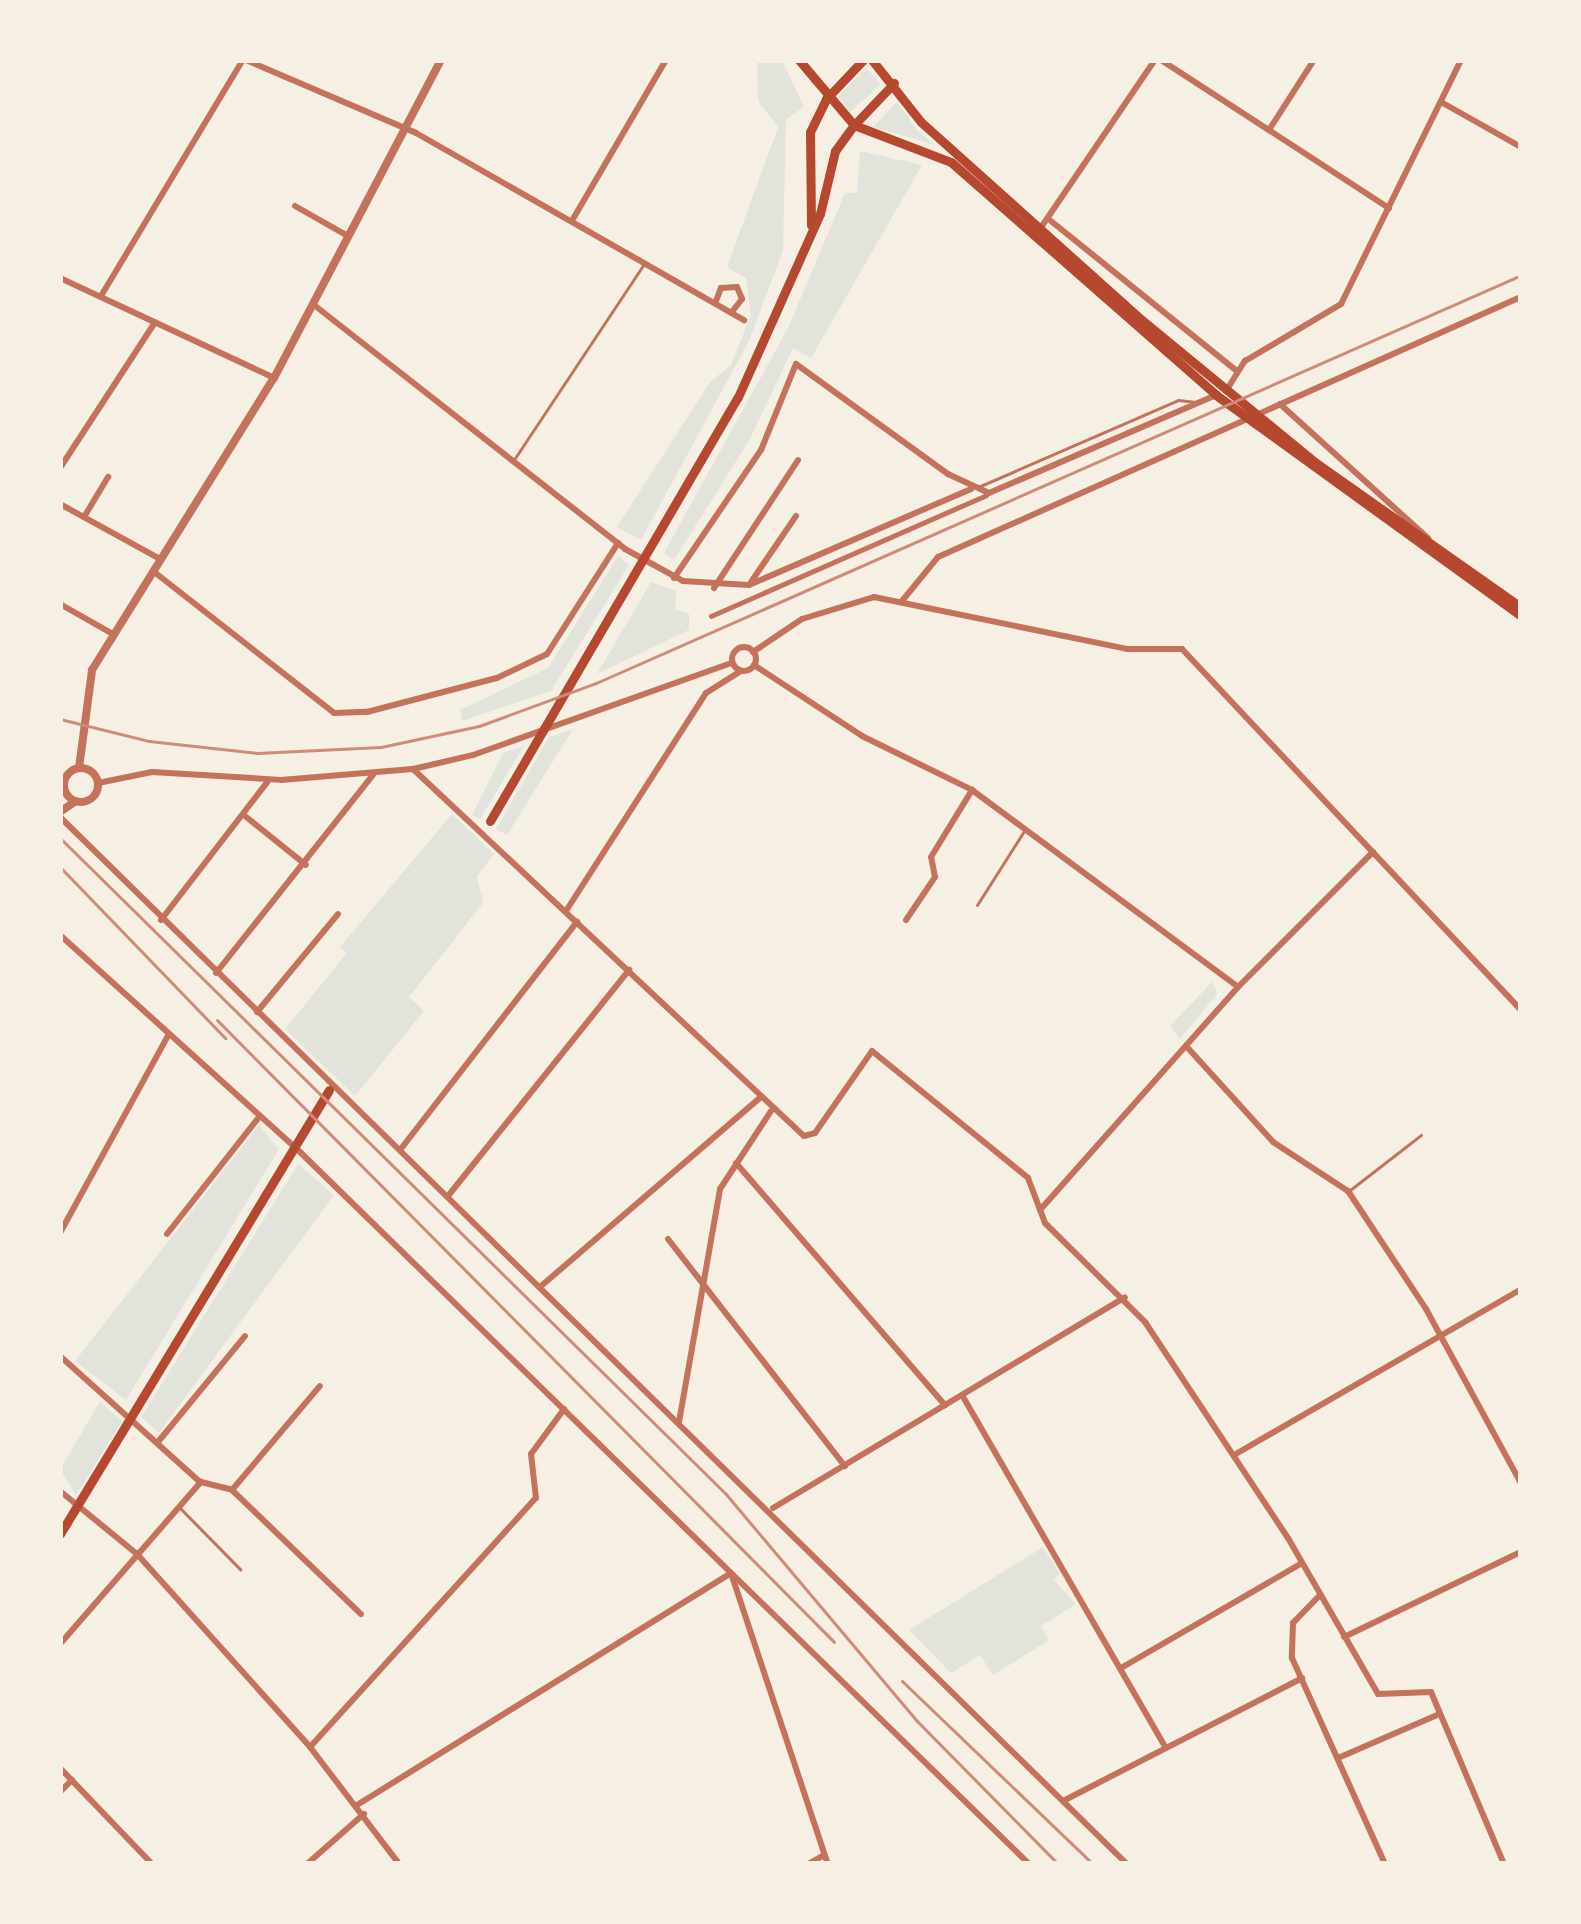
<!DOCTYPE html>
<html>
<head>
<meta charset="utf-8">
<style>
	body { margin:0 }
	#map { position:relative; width:1581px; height:1924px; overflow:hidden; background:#f6efe4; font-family:"Space Grotesk",sans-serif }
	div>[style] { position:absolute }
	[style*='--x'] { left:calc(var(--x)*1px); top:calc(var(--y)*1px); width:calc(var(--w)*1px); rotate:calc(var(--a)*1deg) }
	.green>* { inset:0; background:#e2e4dc }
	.service>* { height:3px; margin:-1.5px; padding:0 1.5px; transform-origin:1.5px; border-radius:1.5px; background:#c5725c }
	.pedestrian>* { height:4.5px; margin:-2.25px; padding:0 2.25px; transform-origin:2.25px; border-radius:2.25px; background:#c5725c }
	.minor>* { height:6px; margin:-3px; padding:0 3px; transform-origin:3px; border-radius:3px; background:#c5725c }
	.minor>.ring { margin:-3px; padding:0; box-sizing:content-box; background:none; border:6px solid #c5725c; border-radius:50% }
	.tertiary>* { height:8px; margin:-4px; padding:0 4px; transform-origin:4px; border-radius:4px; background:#c5725c }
	.tertiary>.ring { margin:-4px; padding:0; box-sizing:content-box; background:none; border:8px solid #c5725c; border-radius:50% }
	.secondary>* { height:9px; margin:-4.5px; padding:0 4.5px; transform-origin:4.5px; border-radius:4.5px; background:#b5482f }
	.primary>* { height:9px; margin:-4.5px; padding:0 4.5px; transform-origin:4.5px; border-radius:4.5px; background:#b5482f }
	.rail>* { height:3px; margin:-1.5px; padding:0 1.5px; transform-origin:1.5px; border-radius:1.5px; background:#cf8b77 }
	span { translate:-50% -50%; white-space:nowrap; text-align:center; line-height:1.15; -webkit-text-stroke:9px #f6efe4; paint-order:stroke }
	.frame { position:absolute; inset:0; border:63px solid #f6efe4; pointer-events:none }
</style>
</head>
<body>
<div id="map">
	<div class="green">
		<div style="clip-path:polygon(757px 60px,782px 60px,804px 107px,786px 119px,783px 250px,749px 341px,641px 540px,617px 527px,710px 382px,731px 365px,751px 315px,746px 278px,727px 267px,778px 127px,758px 101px)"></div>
		<div style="clip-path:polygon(866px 68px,881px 84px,850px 112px,838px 97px)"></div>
		<div style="clip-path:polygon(897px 102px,916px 129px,935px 145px,873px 127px)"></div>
		<div style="clip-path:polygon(860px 151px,922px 165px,811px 358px,793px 348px,750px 439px,674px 560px,664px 553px,788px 328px,845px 193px,857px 193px)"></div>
		<div style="clip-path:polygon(618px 556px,629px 565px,551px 691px,462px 721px,460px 710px,548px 668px)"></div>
		<div style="clip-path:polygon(651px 582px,676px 591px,675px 609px,689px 614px,689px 630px,597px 674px)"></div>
		<div style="clip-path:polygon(573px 729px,507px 835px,496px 829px,549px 737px)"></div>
		<div style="clip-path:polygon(524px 746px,480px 819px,472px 815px,503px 753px)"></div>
		<div style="clip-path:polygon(452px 814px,494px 854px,477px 876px,483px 903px,409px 997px,424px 1011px,355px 1096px,285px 1029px,347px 953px,340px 947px)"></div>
		<div style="clip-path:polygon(1212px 982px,1218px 993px,1180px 1039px,1170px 1026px)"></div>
		<div style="clip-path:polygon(259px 1125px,279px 1149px,126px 1400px,75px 1361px)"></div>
		<div style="clip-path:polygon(298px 1164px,334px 1195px,159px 1433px,141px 1417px)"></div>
		<div style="clip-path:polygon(100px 1401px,122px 1422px,76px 1495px,60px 1470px)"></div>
		<div style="clip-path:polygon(1043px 1547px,1060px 1574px,1053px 1579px,1076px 1604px,1041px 1626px,1049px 1640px,993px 1675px,980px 1655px,951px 1673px,909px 1630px)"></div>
	</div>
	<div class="service">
		<div style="--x:515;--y:458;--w:235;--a:-56.4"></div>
		<div style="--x:978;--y:487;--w:218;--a:-23.5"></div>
		<div style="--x:1178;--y:400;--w:18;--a:6"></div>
		<div style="--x:977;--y:905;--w:88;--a:-57.6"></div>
		<div style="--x:1350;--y:1190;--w:90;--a:-37.8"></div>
		<div style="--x:180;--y:1508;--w:86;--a:45.5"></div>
	</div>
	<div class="pedestrian">
		<div style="--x:711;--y:616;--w:300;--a:-23.7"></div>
	</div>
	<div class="minor">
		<div style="--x:246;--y:60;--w:185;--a:23.2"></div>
		<div style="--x:416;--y:133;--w:378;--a:29.7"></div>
		<div style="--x:1161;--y:60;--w:272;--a:33"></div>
		<div style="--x:1441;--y:102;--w:92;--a:29.4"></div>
		<div style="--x:1269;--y:130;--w:83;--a:-57.3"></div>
		<div style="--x:295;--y:206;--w:61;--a:29.5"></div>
		<div style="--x:573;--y:219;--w:184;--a:-59.7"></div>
		<div style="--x:1051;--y:221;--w:239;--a:38.9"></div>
		<div style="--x:1042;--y:226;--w:201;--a:-55.8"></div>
		<div style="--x:60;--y:278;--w:236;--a:25"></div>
		<div style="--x:101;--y:296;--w:275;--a:-59"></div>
		<div style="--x:716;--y:301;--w:14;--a:-69"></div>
		<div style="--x:721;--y:288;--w:16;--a:-4"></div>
		<div style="--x:737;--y:287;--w:13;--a:67"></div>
		<div style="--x:742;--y:299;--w:16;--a:128"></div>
		<div style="--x:314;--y:305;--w:395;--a:38.1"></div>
		<div style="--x:625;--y:549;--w:66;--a:28.9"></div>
		<div style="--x:683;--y:581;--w:66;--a:3.5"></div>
		<div style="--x:749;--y:585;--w:242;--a:-23.4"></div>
		<div style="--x:1226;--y:391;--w:36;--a:-58"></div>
		<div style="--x:1245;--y:361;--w:112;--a:-30.7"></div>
		<div style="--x:1341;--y:304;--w:272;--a:-63.8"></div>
		<div style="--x:1280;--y:404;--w:200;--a:42.2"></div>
		<div style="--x:60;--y:468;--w:174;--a:-56.9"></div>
		<div style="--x:60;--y:504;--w:114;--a:28.8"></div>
		<div style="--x:84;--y:517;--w:47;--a:-59"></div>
		<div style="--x:153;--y:571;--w:230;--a:38.1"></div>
		<div style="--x:334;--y:713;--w:33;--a:-2"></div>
		<div style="--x:367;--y:712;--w:134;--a:-14.7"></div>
		<div style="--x:497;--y:678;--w:55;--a:-25.6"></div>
		<div style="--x:547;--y:654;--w:132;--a:-57.4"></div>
		<div style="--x:674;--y:578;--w:155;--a:-55.8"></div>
		<div style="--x:761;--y:450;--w:93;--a:-67.9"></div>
		<div style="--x:796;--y:364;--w:188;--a:35.9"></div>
		<div style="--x:948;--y:474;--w:45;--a:24.9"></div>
		<div style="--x:989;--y:493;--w:245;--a:-23.3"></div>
		<div style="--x:751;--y:582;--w:80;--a:-55.7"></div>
		<div style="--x:714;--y:588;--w:153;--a:-56.7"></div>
		<div style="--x:902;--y:601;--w:57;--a:-50.7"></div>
		<div style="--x:938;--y:557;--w:638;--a:-24.04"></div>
		<div style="--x:60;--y:604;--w:61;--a:29.5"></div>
		<div class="ring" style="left:732px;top:647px;width:18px;height:18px"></div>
		<div style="--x:753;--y:652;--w:59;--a:-34"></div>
		<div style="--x:802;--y:619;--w:75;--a:-17"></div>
		<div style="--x:874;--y:597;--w:258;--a:11.6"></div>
		<div style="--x:1127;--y:649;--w:55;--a:0"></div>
		<div style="--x:1182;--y:649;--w:495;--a:46.8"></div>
		<div style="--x:754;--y:665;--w:129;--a:33.3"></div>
		<div style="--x:862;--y:736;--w:123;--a:26.1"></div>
		<div style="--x:972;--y:790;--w:331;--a:36.5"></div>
		<div style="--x:413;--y:769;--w:536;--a:43.19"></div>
		<div style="--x:804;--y:1136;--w:11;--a:-15"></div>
		<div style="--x:815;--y:1133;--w:100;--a:-55.2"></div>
		<div style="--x:872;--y:1051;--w:201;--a:39.1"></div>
		<div style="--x:1028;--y:1178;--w:48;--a:69.3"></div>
		<div style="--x:1045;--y:1223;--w:141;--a:44.7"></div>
		<div style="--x:1145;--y:1322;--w:259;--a:56.5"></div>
		<div style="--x:1288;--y:1538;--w:180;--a:60"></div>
		<div style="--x:1378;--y:1694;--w:53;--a:-2.2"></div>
		<div style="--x:1431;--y:1692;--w:187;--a:67"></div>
		<div style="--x:98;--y:783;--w:55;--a:-11.5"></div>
		<div style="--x:152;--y:772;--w:129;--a:3.5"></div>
		<div style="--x:281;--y:780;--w:132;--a:-4.8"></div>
		<div style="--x:413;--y:769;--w:62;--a:-13.1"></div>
		<div style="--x:473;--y:755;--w:275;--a:-19.6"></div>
		<div style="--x:245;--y:816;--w:78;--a:38.8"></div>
		<div style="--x:60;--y:817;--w:1495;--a:44.46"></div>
		<div style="--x:566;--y:911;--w:259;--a:-57.3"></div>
		<div style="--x:706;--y:693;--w:41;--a:-32.2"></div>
		<div style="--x:161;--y:920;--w:175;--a:-52.4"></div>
		<div style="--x:906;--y:920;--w:52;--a:-56"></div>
		<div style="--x:935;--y:877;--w:20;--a:-101"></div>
		<div style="--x:931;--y:857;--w:79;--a:-58.5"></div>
		<div style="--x:60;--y:935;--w:324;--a:42.1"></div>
		<div style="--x:300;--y:1152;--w:1019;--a:44.32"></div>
		<div style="--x:216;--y:973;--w:253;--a:-51.6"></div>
		<div style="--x:257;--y:1012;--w:127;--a:-50.4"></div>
		<div style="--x:1187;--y:1047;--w:128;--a:47.8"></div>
		<div style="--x:1273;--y:1142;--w:90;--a:33.2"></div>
		<div style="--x:1348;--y:1191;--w:141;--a:56.5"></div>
		<div style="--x:1426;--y:1309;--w:198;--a:61.4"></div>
		<div style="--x:400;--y:1150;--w:289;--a:-52.2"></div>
		<div style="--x:736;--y:1163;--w:320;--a:49.2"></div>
		<div style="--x:448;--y:1196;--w:290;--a:-51.3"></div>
		<div style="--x:1040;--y:1210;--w:298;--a:-48.4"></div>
		<div style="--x:1238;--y:987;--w:191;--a:-45"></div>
		<div style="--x:60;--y:1233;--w:225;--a:-61.3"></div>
		<div style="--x:167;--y:1234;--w:150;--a:-51.8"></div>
		<div style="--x:668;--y:1239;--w:288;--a:52.1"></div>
		<div style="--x:540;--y:1287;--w:290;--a:-40.7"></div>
		<div style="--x:60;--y:1356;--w:188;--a:42"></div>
		<div style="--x:962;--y:1395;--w:406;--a:60"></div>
		<div style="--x:679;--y:1422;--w:237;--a:-80"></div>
		<div style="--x:720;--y:1189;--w:93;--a:-56.8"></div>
		<div style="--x:158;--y:1442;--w:137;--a:-50.6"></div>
		<div style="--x:1234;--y:1455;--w:332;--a:-30"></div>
		<div style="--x:201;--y:1482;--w:32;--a:14"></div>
		<div style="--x:232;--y:1490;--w:179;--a:43.9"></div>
		<div style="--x:232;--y:1490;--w:136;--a:-49.8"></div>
		<div style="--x:60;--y:1491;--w:99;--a:39.3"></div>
		<div style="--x:137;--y:1554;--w:259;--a:48.1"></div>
		<div style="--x:310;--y:1747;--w:147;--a:52.7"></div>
		<div style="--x:773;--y:1508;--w:410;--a:-30.9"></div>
		<div style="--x:732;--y:1576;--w:304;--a:71.6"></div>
		<div style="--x:1319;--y:1596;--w:37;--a:134"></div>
		<div style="--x:1293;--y:1623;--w:35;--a:92"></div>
		<div style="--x:1292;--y:1658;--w:226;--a:65.7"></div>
		<div style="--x:1344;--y:1637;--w:196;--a:-25.7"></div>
		<div style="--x:60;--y:1644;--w:215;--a:-49"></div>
		<div style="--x:1121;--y:1668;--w:209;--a:-30.1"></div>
		<div style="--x:310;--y:1747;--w:336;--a:-47.8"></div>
		<div style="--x:536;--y:1498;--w:44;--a:-96.5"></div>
		<div style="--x:531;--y:1454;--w:56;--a:-53.7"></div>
		<div style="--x:1338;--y:1758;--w:110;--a:-23.5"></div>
		<div style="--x:60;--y:1768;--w:133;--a:46.2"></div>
		<div style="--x:60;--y:1792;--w:17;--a:-45"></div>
		<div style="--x:1063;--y:1801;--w:269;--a:-27.2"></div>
		<div style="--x:357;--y:1805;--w:440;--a:-31.8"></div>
		<div style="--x:307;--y:1864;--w:76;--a:-41.3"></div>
		<div style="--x:808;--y:1864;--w:18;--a:-29"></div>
	</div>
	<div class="tertiary">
		<div style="--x:79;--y:768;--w:99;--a:-82.4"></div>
		<div style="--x:92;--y:670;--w:344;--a:-58.1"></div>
		<div style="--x:274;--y:378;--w:359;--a:-62.3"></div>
		<div class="ring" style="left:64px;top:768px;width:26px;height:26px"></div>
		<div style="--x:60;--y:812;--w:19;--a:-35"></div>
	</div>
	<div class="secondary">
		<div style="--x:811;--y:225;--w:93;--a:-90.6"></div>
		<div style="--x:810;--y:132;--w:37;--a:-64"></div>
		<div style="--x:490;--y:821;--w:491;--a:-59.7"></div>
		<div style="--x:738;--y:397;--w:201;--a:-65.9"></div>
		<div style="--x:820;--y:214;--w:65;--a:-76.6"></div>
		<div style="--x:835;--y:151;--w:32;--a:-54"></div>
		<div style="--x:60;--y:1534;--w:519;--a:-58.79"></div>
	</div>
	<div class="primary">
		<div style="--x:799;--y:60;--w:85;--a:49.8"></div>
		<div style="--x:854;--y:125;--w:104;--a:20.9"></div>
		<div style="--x:951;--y:162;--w:353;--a:41.3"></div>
		<div style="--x:1216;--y:395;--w:377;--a:35.9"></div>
		<div style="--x:872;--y:60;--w:79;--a:51.7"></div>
		<div style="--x:921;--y:122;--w:290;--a:41.9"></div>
		<div style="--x:1137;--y:316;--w:232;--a:39.4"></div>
		<div style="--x:1316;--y:463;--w:251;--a:35.1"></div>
		<div style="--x:826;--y:99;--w:54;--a:-46.5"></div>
		<div style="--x:854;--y:125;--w:58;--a:-46.4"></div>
	</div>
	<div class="rail">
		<div style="--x:60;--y:719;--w:92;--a:13.9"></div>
		<div style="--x:149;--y:741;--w:109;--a:6.3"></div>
		<div style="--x:257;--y:753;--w:124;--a:-2.8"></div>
		<div style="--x:381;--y:747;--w:100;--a:-12.1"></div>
		<div style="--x:479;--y:726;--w:125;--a:-20.2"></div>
		<div style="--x:596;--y:683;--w:1011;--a:-23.8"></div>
		<div style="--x:60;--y:838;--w:933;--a:44.57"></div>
		<div style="--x:725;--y:1493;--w:298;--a:49.9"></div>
		<div style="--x:917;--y:1721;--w:201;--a:45.4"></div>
		<div style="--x:60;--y:867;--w:238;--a:46"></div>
		<div style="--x:217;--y:1020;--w:876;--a:45.23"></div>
		<div style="--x:902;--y:1681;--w:265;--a:43.8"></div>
	</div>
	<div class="frame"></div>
</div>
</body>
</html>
